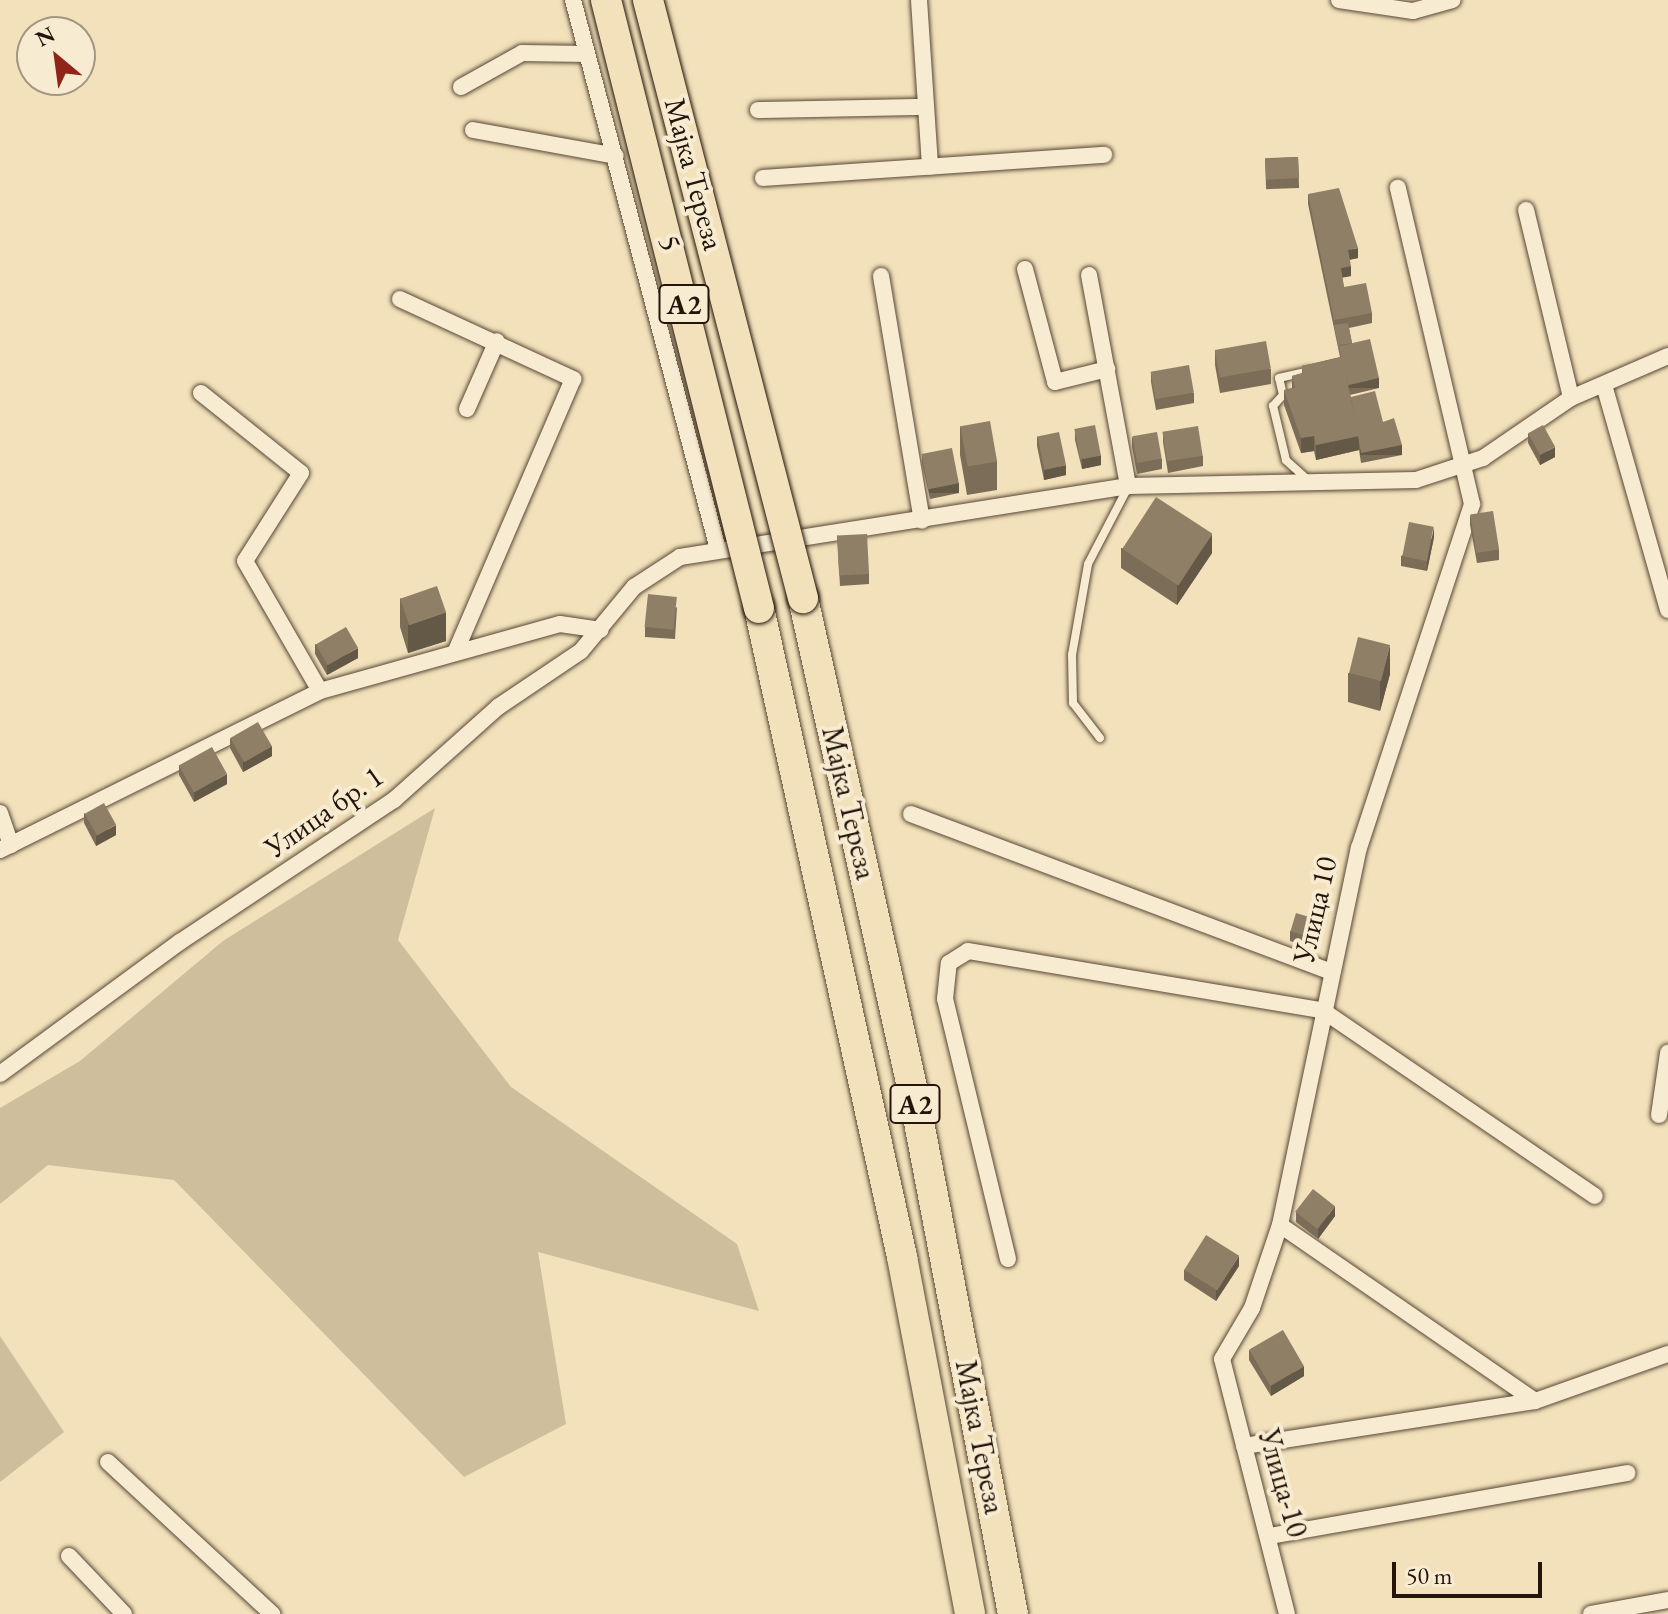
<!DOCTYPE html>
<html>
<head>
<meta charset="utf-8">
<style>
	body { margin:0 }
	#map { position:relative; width:1668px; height:1614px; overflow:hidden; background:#f2e1ba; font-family:"EB Garamond",serif }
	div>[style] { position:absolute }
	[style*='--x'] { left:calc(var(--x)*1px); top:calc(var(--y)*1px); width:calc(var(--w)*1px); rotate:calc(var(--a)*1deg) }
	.green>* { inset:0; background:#cfbe9c }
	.roads { filter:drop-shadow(0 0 2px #584736) drop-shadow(0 0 2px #584736) }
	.lane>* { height:8px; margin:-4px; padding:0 4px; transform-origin:4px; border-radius:4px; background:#f7ecd2 }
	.street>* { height:16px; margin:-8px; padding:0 8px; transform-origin:8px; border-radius:8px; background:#f7ecd2 }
	.highway>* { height:30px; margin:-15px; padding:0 15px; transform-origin:15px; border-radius:15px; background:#f2e1ba }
	.bridges { filter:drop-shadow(0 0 2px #24140a) drop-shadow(0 0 2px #24140a) }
	.highway-bridge>* { height:30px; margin:-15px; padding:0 15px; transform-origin:15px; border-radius:15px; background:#f2e1ba }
	.wall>* { inset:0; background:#7b6d58; transform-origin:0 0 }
	.shaded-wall>* { inset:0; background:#645947; transform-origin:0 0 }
	.building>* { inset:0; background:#8f7f66; transform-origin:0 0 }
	span { translate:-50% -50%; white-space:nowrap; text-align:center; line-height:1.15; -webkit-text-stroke:8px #f7ecd2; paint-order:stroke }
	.shield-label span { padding:2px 6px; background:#f7ecd2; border:2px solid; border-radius:6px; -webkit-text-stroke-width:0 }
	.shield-label { font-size:28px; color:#24140a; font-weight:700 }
	.street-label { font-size:30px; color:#24140a }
	.north { position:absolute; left:16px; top:16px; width:80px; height:80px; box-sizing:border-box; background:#f7ecd2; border:2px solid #a39682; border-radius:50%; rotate:331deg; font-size:22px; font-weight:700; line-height:32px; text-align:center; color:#24140a }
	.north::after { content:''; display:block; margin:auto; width:28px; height:36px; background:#8f2418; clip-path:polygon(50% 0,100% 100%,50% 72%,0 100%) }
	.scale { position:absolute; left:1392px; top:1562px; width:150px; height:36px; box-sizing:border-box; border:4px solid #24140a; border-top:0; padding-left:10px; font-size:24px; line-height:28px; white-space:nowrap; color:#24140a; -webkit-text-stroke:6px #f7ecd2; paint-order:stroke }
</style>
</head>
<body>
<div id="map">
	<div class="green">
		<div style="clip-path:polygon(435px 808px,398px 940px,511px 1087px,737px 1244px,759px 1311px,538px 1252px,566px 1424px,464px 1477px,174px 1180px,48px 1165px,0 1204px,0 1108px,80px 1061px,223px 941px)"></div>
		<div style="clip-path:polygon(0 1336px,64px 1432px,0 1482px)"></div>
	</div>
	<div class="roads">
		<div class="lane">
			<div style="--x:1309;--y:481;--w:31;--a:-138"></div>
			<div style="--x:1286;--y:460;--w:56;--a:-103.5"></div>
			<div style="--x:1273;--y:406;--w:15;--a:-48"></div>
			<div style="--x:1283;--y:395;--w:17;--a:-103"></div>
			<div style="--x:1279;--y:378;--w:32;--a:-13"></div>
			<div style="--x:1100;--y:738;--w:44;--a:-127.6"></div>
			<div style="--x:1073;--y:703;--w:48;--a:-91.2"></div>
			<div style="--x:1072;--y:655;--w:92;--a:-80"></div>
			<div style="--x:1088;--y:564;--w:87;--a:-62.5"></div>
		</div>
		<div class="street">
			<div style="--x:573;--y:0;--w:568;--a:75.21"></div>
			<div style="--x:919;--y:0;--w:167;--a:86.2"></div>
			<div style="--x:1339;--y:0;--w:75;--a:8.5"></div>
			<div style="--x:1413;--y:11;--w:41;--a:-15.4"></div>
			<div style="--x:461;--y:87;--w:70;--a:-29.1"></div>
			<div style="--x:522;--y:53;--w:65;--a:0.9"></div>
			<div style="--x:758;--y:110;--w:163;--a:-1.1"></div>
			<div style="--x:473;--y:130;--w:145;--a:10.3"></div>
			<div style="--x:763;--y:178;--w:342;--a:-3.9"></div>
			<div style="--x:1526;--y:210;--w:193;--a:76.5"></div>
			<div style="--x:1025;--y:269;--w:117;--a:75.1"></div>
			<div style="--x:1055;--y:382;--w:54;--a:-14"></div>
			<div style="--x:1089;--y:275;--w:215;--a:79.5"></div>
			<div style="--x:881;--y:276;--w:248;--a:80.5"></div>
			<div style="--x:400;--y:299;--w:191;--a:24.8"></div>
			<div style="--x:573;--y:379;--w:296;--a:113.3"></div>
			<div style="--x:1604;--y:385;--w:234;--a:74.1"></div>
			<div style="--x:201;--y:393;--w:128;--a:38.7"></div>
			<div style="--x:301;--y:473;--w:104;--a:122.5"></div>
			<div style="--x:245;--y:561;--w:150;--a:60"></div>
			<div style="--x:467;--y:409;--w:74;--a:-66.2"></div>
			<div style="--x:0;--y:813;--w:34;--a:71"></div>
			<div style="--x:911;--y:814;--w:447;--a:20.6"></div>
			<div style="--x:0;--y:850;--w:357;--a:-26.4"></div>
			<div style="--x:320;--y:691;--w:249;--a:-15.6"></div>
			<div style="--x:560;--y:624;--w:41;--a:8.3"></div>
			<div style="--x:0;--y:1074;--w:223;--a:-36.3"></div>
			<div style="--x:180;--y:942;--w:257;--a:-33.6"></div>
			<div style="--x:394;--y:800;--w:140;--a:-41.8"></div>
			<div style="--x:498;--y:707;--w:100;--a:-34"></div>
			<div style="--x:581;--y:651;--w:83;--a:-50.4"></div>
			<div style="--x:634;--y:587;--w:55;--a:-33.1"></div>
			<div style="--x:680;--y:557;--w:454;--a:-9"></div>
			<div style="--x:1128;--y:486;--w:288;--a:-1.2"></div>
			<div style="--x:1416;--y:480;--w:71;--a:-18.2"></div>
			<div style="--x:1483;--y:458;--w:107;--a:-34.3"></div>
			<div style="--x:1571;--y:398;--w:106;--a:-23.4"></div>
			<div style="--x:1659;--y:1115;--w:63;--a:-81.7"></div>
			<div style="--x:1280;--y:1225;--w:310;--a:34.6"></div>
			<div style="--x:1008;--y:1259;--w:268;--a:-103.6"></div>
			<div style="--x:945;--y:999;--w:36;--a:-84"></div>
			<div style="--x:949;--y:963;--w:22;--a:-32"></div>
			<div style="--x:968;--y:951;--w:359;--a:9.5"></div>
			<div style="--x:1322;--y:1010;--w:330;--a:34.3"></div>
			<div style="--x:1244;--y:1446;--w:294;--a:-8.8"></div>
			<div style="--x:1535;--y:1401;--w:141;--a:-19.5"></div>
			<div style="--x:108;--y:1462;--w:224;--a:42.8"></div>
			<div style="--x:1270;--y:1536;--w:363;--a:-10"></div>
			<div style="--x:69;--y:1556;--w:80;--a:46.5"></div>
			<div style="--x:1287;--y:1614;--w:263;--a:-104.3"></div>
			<div style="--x:1222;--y:1359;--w:59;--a:-59.5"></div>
			<div style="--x:1252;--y:1308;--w:88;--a:-71.4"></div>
			<div style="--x:1280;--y:1225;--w:385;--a:-78.2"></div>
			<div style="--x:1359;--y:848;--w:362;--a:-71.8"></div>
			<div style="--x:1472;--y:504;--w:325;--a:-103.2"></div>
			<div style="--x:1591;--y:1614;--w:78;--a:-10.3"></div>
		</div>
		<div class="highway">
			<div style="--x:803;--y:598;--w:510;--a:77.43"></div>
			<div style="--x:914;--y:1096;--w:527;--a:79.18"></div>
			<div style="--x:759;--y:608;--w:665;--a:77.57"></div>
			<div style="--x:902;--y:1257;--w:363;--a:79.2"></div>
		</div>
	</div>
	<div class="bridges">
		<div class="highway-bridge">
			<div style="--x:606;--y:0;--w:627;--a:75.88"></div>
			<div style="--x:648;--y:0;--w:618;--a:75.47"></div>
		</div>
	</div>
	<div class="wall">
		<div style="left:1298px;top:157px;width:31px;height:33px;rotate:88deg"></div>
		<div style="clip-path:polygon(1308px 194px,1358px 258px,1349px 260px,1351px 276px,1342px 277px,1344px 287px,1372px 313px,1372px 323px,1349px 328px,1352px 343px,1379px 388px,1350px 395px,1351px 397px,1383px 422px,1402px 455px,1361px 463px,1359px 450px,1316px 460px,1314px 451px,1301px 453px,1284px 405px,1284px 390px,1292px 388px,1292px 376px,1302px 373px,1302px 366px,1340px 357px,1308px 204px)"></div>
		<div style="clip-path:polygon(1215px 350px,1271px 369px,1271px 384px,1220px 393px,1215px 365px)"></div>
		<div style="clip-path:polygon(1151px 372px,1194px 393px,1194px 403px,1156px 410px,1151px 382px)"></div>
		<div style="clip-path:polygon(960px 426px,997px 461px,997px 490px,967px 495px,960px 455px)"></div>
		<div style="clip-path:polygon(1075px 430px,1101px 465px,1082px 469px,1075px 440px)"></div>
		<div style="clip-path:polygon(1163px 432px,1203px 456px,1203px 466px,1168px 473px,1163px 442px)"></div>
		<div style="clip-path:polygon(1528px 433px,1555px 457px,1540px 465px,1528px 443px)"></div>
		<div style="clip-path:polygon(1037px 436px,1066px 475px,1044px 480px,1037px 446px)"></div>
		<div style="clip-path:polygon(1132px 437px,1162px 459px,1162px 469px,1137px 474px,1132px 447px)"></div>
		<div style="clip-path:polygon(922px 454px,959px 493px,930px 499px,922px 464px)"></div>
		<div style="clip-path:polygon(1470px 515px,1499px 550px,1499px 560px,1477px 563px,1470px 525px)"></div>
		<div style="clip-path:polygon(837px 535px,869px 574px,869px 584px,840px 586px)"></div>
		<div style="clip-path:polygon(1434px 537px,1427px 571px,1401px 566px,1401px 556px)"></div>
		<div style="clip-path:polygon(1121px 548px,1212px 553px,1177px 605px,1121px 568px)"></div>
		<div style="clip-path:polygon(400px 598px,446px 641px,408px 653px,400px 627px)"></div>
		<div style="clip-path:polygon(677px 607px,675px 639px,645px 637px,645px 627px)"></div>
		<div style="clip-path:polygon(315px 644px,358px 658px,327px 675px,315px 654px)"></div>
		<div style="clip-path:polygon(1348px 673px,1390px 674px,1380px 711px,1348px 702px)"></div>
		<div style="clip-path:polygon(230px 738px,272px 756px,243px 772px,230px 748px)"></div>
		<div style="clip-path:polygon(179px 765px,227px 784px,194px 802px,179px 775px)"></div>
		<div style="clip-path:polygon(84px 813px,116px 835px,96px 846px,84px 823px)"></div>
		<div style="clip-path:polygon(1312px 928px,1306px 946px,1290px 941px,1290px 931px)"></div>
		<div style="clip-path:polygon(1296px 1212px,1335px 1216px,1318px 1239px,1296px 1222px)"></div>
		<div style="clip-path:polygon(1239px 1266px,1216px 1301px,1184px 1280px,1184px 1270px)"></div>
		<div style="clip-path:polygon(1249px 1350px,1304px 1376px,1271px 1396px,1249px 1360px)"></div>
	</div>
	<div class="shaded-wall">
		<div style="clip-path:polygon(1358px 248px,1358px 258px,1348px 260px,1348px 250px)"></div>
		<div style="clip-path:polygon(1351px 266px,1351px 276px,1341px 278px,1341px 268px)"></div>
		<div style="left:1379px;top:378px;width:10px;height:33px;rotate:90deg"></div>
		<div style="clip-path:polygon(1314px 436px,1314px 451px,1301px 453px,1301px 438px)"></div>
		<div style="clip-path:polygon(1359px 436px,1359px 450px,1316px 460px,1316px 445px)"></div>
		<div style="left:1402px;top:445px;width:10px;height:42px;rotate:90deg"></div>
		<div style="clip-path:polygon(1555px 447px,1555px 457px,1540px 465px,1540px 455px)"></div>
		<div style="clip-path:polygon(1101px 455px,1101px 465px,1082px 469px,1082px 459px)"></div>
		<div style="clip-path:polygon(1066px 465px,1066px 475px,1044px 480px,1044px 470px)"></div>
		<div style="left:959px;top:483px;width:10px;height:30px;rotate:90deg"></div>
		<div style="clip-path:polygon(1434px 527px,1434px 537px,1427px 571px,1427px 561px)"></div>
		<div style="clip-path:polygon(1212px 534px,1212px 553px,1177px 605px,1177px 585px)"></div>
		<div style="clip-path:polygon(446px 612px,446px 641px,408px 653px,408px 625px)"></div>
		<div style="clip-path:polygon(1390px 645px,1390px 674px,1380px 711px,1380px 682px)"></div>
		<div style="clip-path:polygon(358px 648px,358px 658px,327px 675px,327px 665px)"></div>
		<div style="clip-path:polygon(272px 746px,272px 756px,243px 772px,243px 762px)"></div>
		<div style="clip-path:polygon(227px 774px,227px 784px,194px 802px,194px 792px)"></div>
		<div style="clip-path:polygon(116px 825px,116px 835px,96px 846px,96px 836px)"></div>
		<div style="clip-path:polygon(1312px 918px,1312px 928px,1306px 946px,1306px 936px)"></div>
		<div style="clip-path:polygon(1335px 1206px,1335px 1216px,1318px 1239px,1318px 1229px)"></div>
		<div style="clip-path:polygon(1239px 1256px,1239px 1266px,1216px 1301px,1216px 1291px)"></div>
		<div style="clip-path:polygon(1304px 1366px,1304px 1376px,1271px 1396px,1271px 1386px)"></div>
	</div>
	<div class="building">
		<div style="left:1298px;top:157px;width:21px;height:33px;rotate:87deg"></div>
		<div style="clip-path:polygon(1339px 188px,1358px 248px,1348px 250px,1351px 266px,1341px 268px,1344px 287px,1366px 283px,1372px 313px,1334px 320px,1308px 194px)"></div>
		<div style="clip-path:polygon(1348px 323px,1352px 343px,1339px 345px,1339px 350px,1334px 325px)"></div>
		<div style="left:1370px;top:339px;width:40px;height:32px;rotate:77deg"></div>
		<div style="left:1266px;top:341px;width:28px;height:52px;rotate:80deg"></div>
		<div style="clip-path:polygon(1342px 357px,1359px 436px,1316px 445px,1314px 436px,1301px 438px,1284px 390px,1295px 388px,1292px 376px,1303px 373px,1302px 366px)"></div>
		<div style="left:1189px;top:365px;width:28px;height:39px;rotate:80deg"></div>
		<div style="clip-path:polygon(1375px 391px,1383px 422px,1394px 418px,1402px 445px,1361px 453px,1351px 397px)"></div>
		<div style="left:990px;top:421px;width:41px;height:30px;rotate:80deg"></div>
		<div style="left:1095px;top:425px;width:31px;height:21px;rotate:79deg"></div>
		<div style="left:1543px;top:425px;width:25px;height:17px;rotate:61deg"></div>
		<div style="left:1198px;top:426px;width:30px;height:36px;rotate:81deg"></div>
		<div style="left:1059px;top:432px;width:34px;height:22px;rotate:78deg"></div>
		<div style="left:1157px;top:432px;width:27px;height:25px;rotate:80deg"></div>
		<div style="left:952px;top:448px;width:36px;height:31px;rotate:79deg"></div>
		<div style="left:1156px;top:497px;width:67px;height:62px;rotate:33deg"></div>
		<div style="left:1493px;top:511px;width:39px;height:23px;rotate:81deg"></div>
		<div style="left:1409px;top:522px;width:25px;height:35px;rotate:11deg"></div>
		<div style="left:867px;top:534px;width:40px;height:30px;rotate:87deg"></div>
		<div style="left:437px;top:586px;width:28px;height:39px;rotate:71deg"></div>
		<div style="left:648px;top:594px;width:29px;height:33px;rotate:6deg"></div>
		<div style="left:346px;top:627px;width:24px;height:35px;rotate:60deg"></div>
		<div style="left:1358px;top:637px;width:33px;height:37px;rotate:14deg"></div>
		<div style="left:258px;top:722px;width:28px;height:32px;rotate:60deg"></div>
		<div style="left:212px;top:747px;width:31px;height:38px;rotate:61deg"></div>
		<div style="left:104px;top:803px;width:25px;height:22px;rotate:61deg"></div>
		<div style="left:1296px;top:913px;width:17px;height:19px;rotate:17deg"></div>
		<div style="left:1313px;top:1189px;width:28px;height:29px;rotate:38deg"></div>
		<div style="left:1206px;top:1235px;width:39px;height:41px;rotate:32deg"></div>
		<div style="left:1283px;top:1330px;width:42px;height:39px;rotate:60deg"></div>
	</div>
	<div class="shield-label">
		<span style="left:684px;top:304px">A2</span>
		<span style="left:915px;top:1104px">A2</span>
	</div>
	<div class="street-label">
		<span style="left:694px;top:174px;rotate:75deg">Мајка Тереза</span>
		<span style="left:670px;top:243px;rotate:74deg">5</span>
		<span style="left:849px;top:803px;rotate:77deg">Мајка Тереза</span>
		<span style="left:324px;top:812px;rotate:-35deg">Улица бр. 1</span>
		<span style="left:1315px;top:910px;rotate:-77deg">Улица 10</span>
		<span style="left:980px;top:1437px;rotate:79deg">Мајка Тереза</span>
		<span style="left:1283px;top:1483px;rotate:74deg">Улица-10</span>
	</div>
	<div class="north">N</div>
	<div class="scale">50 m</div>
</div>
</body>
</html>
